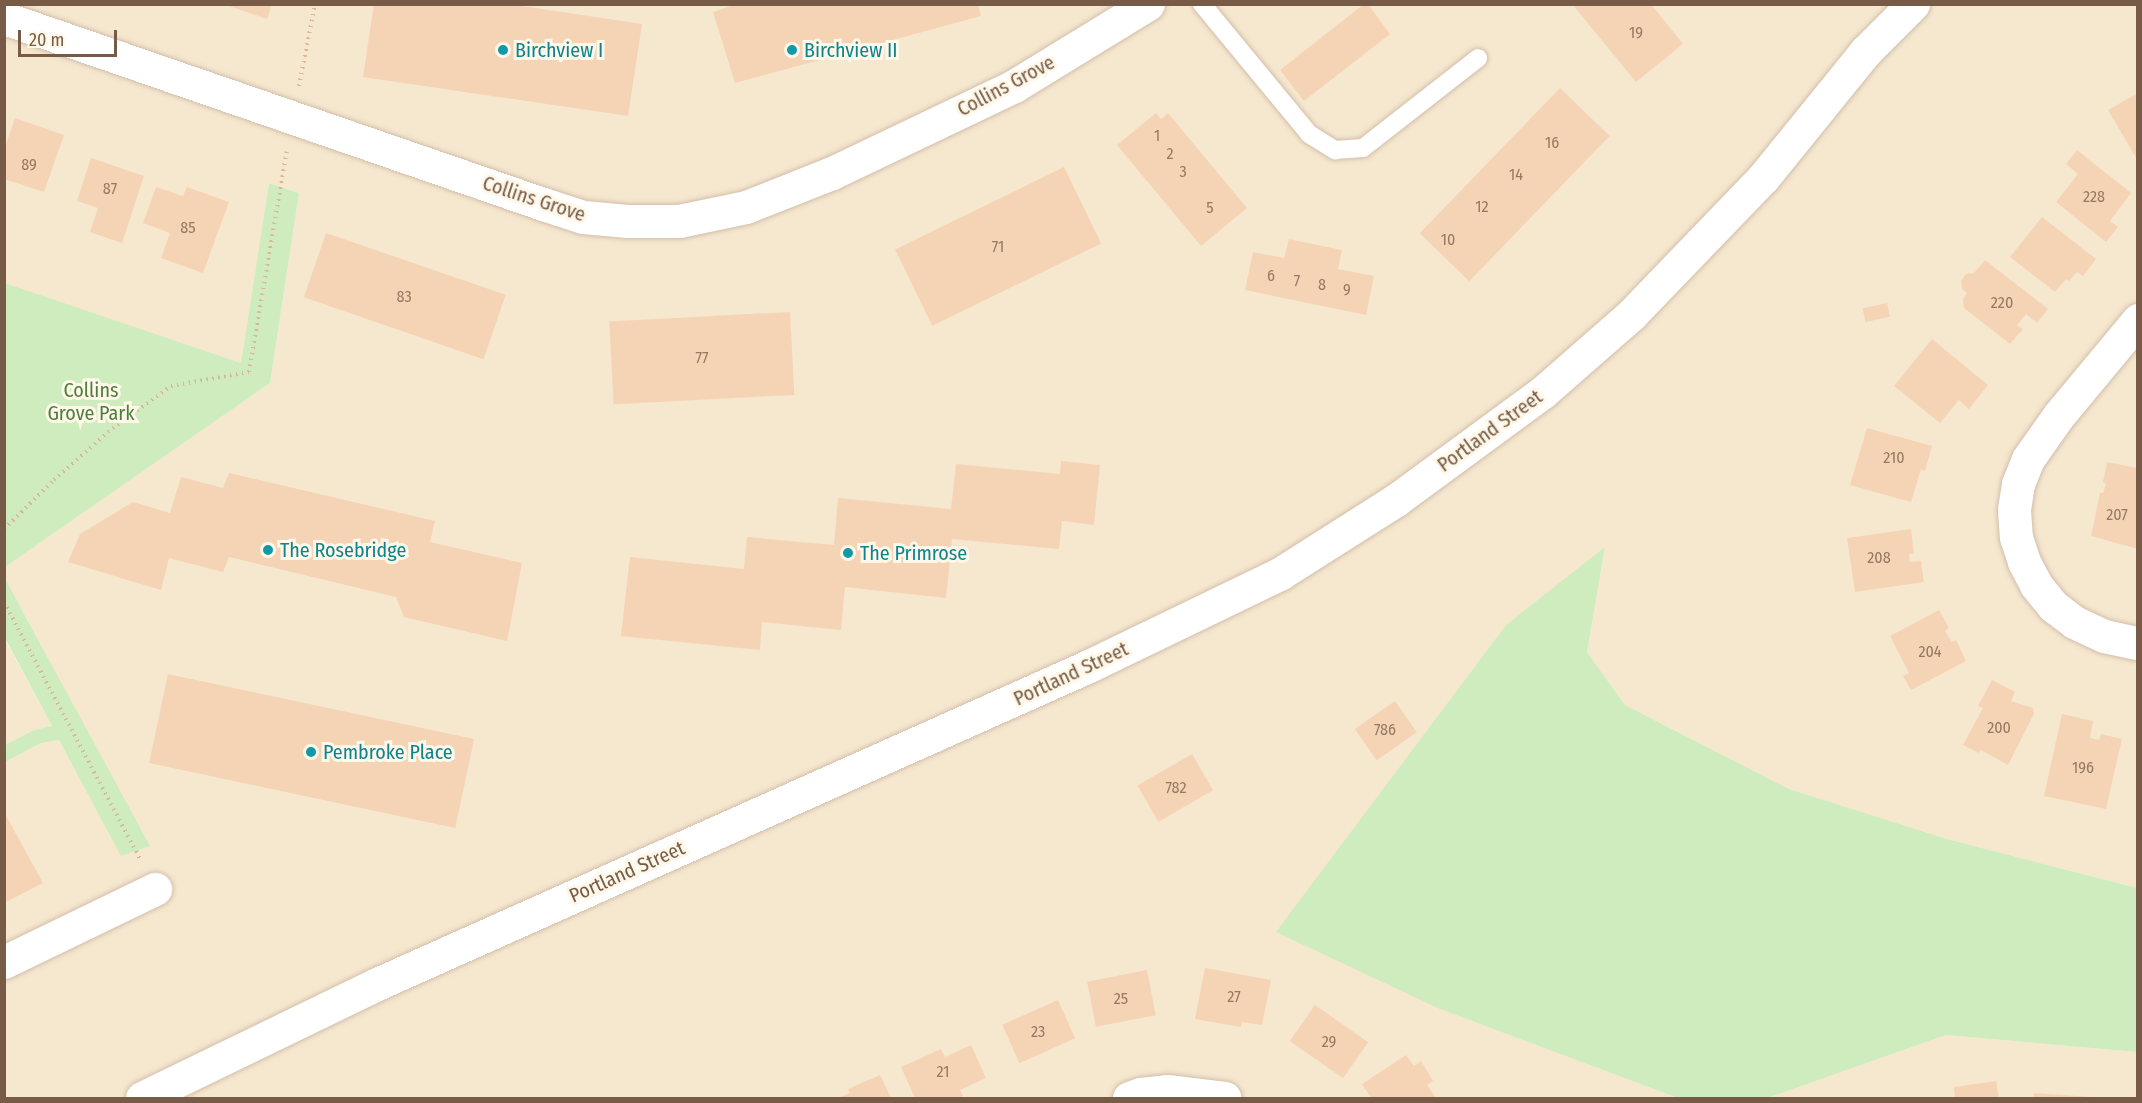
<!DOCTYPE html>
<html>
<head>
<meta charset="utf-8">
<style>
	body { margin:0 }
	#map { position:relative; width:2142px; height:1103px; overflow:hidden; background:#fef5e1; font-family:"Fira Sans Condensed",sans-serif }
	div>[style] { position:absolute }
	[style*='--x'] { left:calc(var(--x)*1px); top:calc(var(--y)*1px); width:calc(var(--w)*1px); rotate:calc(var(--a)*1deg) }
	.residential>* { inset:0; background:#f6e7cf }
	.green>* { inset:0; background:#ceecbe }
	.building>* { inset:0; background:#f5d4b6; transform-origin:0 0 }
	.path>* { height:4px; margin-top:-2px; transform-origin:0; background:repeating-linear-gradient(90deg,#dab79a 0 1.5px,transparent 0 6px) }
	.roads { filter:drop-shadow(0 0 2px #d2bfaa) drop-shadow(0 0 2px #d2bfaa) }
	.lane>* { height:18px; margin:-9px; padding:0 9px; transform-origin:9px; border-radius:9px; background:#fff }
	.street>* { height:33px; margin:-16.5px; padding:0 16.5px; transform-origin:16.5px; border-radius:16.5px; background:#fff }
	.secondary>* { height:33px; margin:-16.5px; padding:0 16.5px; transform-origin:16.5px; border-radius:16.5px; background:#fff }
	.dots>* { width:16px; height:16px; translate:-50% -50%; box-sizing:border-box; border:3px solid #fff8e9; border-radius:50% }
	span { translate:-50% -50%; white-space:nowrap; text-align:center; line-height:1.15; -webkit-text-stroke:6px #fff8e9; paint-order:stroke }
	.number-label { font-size:16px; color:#967962 }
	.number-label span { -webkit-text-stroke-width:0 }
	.culture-label { font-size:20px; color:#0d838f }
	.left { translate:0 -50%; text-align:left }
	.street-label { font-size:20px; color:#775b46 }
	.park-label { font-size:20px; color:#4c7e3d }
	.frame { position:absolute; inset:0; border:6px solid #775b46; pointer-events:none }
	.scale { position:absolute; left:18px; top:30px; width:99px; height:27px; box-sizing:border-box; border:3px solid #775b46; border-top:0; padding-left:8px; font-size:18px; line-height:21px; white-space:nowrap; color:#775b46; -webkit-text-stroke:4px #fff8e9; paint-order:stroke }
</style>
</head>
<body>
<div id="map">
	<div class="residential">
		<div style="clip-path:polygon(4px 5px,2137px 5px,2137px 888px,1947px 839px,1789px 789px,1625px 705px,1587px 652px,1605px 548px,1506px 625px,1324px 869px,1440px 1009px,1678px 1098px,5px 1098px,5px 762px,41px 743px,59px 740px,121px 855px,149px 846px,5px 578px,5px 567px,270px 383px,299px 193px,269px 183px,241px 363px,5px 283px)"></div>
		<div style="clip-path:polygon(4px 638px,52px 726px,34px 730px,5px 745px)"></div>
		<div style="clip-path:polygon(1946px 1035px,2137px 1052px,2137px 1098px,1767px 1098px)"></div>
	</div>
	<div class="green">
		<div style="clip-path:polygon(269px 183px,299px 193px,270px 383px,5px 567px,5px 283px,241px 363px)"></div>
		<div style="clip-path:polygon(1605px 547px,1587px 652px,1625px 705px,1789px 789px,1947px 839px,2137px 888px,2137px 1052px,1946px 1035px,1767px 1098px,1678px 1098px,1440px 1009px,1276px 932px,1506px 625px)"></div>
		<div style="clip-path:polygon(5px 578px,29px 623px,150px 846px,121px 856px,59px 740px,41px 743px,5px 762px,5px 745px,34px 730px,52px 726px,5px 638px)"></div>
	</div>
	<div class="building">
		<div style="clip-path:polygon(223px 4px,272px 4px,267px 19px)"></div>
		<div style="clip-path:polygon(374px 4px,509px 4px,642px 24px,628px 116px,363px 77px)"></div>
		<div style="clip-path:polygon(737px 4px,978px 4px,981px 16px,735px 83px,713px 12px)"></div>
		<div style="clip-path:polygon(1364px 4px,1368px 4px,1390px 34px,1304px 101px,1280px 70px)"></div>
		<div style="clip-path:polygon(1572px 4px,1651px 4px,1683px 44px,1636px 82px)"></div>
		<div style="left:1560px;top:88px;width:69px;height:202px;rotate:44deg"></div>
		<div style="clip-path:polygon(2138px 93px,2138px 161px,2108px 110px)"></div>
		<div style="clip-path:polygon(1156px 113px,1161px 119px,1168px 113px,1247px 208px,1201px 246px,1117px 145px)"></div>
		<div style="clip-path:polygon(15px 118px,64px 135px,44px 192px,4px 179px,4px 150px)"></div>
		<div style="clip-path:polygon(2077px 150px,2131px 193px,2110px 221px,2118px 227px,2106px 242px,2056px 202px,2078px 174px,2066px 164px)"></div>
		<div style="clip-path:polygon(91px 158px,144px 176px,122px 243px,90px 232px,98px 208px,77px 201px)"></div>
		<div style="left:1064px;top:167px;width:85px;height:188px;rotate:64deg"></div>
		<div style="clip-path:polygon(156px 187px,183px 196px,187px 187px,229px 202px,203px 273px,161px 258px,170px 233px,143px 223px)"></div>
		<div style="clip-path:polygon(2042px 217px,2096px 259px,2083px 276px,2077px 272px,2069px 281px,2066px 279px,2055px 292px,2010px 257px)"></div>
		<div style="left:326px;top:233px;width:190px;height:68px;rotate:19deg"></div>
		<div style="clip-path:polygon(1289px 239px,1342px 250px,1338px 269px,1374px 276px,1366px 315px,1245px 290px,1253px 252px,1284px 258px)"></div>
		<div style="clip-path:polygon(1985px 260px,2048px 309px,2037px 323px,2026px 314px,2017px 325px,2023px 329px,2010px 344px,1964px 308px,1963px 299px,1967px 293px,1962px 289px,1961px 281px,1966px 274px,1974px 273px)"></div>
		<div style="left:1887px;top:303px;width:14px;height:25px;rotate:78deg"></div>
		<div style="left:790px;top:312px;width:83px;height:181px;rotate:87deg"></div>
		<div style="clip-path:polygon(1932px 339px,1988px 385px,1969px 409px,1959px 400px,1940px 423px,1894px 386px)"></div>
		<div style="clip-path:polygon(1867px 428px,1932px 446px,1925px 471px,1921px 469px,1911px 502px,1850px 485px)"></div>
		<div style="clip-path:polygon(1061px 461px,1100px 465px,1094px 525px,1062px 521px,1059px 549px,952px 539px,946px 598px,845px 587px,841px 630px,762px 622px,760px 650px,621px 636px,630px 557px,744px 569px,747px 537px,834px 545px,838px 498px,951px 509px,956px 464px,1060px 474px)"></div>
		<div style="clip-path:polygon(2107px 462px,2138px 468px,2138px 549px,2091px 536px,2100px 493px,2103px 493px,2106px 484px,2103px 482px)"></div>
		<div style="clip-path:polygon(229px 473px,435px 521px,430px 542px,522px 563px,507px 641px,404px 617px,396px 597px,229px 557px,223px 572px,169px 558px,161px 590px,68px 562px,80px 534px,133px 502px,170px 513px,181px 477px,223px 488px)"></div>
		<div style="clip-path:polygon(1911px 529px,1914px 554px,1909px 554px,1910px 562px,1921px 561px,1924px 582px,1855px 592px,1847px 538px)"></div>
		<div style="clip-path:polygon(1939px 610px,1949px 628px,1945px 631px,1952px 642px,1956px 640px,1966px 661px,1911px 690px,1903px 676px,1909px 673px,1890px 636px)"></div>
		<div style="left:168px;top:674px;width:313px;height:91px;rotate:12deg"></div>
		<div style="clip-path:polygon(1992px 680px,2015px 692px,2011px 701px,2033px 708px,2034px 714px,2008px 765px,1981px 750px,1979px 753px,1963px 745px,1983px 708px,1978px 706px)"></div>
		<div style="left:1395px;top:701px;width:38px;height:49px;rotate:55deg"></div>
		<div style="clip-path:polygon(2062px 714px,2093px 721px,2090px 738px,2099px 740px,2101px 734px,2122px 739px,2106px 809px,2044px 796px)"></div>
		<div style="left:1192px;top:754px;width:42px;height:63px;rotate:60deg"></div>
		<div style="clip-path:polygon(4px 812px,43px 883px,4px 903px)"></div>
		<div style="clip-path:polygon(1205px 968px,1271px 980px,1262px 1025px,1242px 1022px,1241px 1027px,1195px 1019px)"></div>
		<div style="left:1147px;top:970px;width:46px;height:61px;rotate:79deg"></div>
		<div style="left:1058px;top:1000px;width:42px;height:61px;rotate:66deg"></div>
		<div style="left:1315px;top:1005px;width:65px;height:44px;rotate:35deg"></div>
		<div style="clip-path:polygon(971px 1045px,986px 1078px,960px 1090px,963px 1096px,956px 1098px,915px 1098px,901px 1067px,941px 1049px,945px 1057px)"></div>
		<div style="clip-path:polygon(1406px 1055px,1414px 1066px,1421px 1061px,1433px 1081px,1427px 1085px,1436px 1098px,1371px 1098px,1362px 1084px)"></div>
		<div style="clip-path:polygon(880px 1075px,891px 1098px,838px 1098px,850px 1093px,848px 1089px)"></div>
		<div style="clip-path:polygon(1996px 1081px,1999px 1098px,1955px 1098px,1954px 1087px)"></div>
		<div style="clip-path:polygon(2034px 1093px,2092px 1097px,2092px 1098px,2033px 1098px)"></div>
	</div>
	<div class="path">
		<div style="--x:299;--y:86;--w:84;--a:-79"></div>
		<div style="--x:4;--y:529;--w:70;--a:-44.4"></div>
		<div style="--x:54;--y:480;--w:72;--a:-41.6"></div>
		<div style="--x:108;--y:432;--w:78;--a:-36.1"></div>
		<div style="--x:171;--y:386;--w:79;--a:-10.2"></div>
		<div style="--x:249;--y:372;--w:225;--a:-80.3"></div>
		<div style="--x:4;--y:602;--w:293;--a:62.1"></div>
	</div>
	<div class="roads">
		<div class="lane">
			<div style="--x:1202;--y:4;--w:168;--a:50.5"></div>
			<div style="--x:1309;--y:134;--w:31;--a:32"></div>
			<div style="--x:1335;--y:150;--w:28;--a:-4"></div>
			<div style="--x:1363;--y:148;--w:146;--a:-38"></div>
		</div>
		<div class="street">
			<div style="--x:4;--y:18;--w:570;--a:19.04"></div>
			<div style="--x:543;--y:204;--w:42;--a:18"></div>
			<div style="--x:583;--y:217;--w:45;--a:5.1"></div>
			<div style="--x:628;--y:221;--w:51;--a:0"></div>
			<div style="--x:679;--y:221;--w:68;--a:-11.8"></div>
			<div style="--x:746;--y:207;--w:92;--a:-21.6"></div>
			<div style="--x:832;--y:173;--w:202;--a:-25.5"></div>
			<div style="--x:1014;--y:86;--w:157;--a:-31.5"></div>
			<div style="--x:2138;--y:320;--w:124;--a:129.7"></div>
			<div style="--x:2059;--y:415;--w:54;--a:125.2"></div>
			<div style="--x:2028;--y:459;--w:27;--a:112"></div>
			<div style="--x:2018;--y:484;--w:26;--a:99"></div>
			<div style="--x:2014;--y:510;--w:27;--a:86"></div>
			<div style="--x:2016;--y:537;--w:26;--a:72"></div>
			<div style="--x:2024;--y:562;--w:26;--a:62"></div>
			<div style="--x:2036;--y:585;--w:27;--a:51"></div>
			<div style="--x:2053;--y:606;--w:26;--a:37"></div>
			<div style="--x:2074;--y:622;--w:33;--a:25"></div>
			<div style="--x:2104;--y:636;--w:35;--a:12"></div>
			<div style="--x:4;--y:962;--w:168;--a:-25.8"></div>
			<div style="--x:1129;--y:1098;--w:12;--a:-20"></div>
			<div style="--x:1140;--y:1094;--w:27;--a:-6"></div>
			<div style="--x:1167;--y:1091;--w:58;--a:6.9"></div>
		</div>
		<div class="secondary">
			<div style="--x:142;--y:1098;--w:261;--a:-25.9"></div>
			<div style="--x:377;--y:984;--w:780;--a:-24.07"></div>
			<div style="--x:1089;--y:666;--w:213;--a:-25.8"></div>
			<div style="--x:1281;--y:573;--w:136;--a:-32.4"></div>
			<div style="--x:1396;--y:500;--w:182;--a:-36.3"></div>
			<div style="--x:1543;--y:392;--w:117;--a:-41.2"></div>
			<div style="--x:1631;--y:315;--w:190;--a:-46.1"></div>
			<div style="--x:1763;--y:178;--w:162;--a:-51"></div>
			<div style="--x:1865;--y:52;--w:68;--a:-45"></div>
		</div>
	</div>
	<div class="dots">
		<div style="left:503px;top:50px;background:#0f9aa8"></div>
		<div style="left:792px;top:50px;background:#0f9aa8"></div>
		<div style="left:268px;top:550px;background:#0f9aa8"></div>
		<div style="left:848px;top:553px;background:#0f9aa8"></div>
		<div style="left:311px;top:752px;background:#0f9aa8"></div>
	</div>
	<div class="number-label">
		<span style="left:1636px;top:33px">19</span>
		<span style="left:1157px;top:136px">1</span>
		<span style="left:1552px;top:143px">16</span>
		<span style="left:1170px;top:154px">2</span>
		<span style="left:29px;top:165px">89</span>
		<span style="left:1183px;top:172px">3</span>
		<span style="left:1516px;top:175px">14</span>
		<span style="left:110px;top:189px">87</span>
		<span style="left:2094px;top:197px">228</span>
		<span style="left:1482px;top:207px">12</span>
		<span style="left:1210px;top:208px">5</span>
		<span style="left:188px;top:228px">85</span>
		<span style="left:1448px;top:240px">10</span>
		<span style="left:998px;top:247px">71</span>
		<span style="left:1271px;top:276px">6</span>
		<span style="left:1297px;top:281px">7</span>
		<span style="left:1322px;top:285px">8</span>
		<span style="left:1347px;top:290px">9</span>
		<span style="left:404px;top:297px">83</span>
		<span style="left:2002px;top:303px">220</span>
		<span style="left:702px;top:358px">77</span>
		<span style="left:1894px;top:458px">210</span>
		<span style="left:2117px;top:515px">207</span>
		<span style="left:1879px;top:558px">208</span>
		<span style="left:1930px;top:652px">204</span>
		<span style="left:1999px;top:728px">200</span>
		<span style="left:1385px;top:730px">786</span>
		<span style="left:2083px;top:768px">196</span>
		<span style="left:1176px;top:788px">782</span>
		<span style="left:1234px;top:997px">27</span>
		<span style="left:1121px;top:999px">25</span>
		<span style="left:1038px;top:1032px">23</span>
		<span style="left:1329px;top:1042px">29</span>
		<span style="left:943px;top:1072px">21</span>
	</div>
	<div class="culture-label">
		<span class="left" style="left:515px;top:50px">Birchview I</span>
		<span class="left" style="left:804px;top:50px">Birchview II</span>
		<span class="left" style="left:280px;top:550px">The Rosebridge</span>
		<span class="left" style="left:860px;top:553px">The Primrose</span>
		<span class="left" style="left:323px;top:752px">Pembroke Place</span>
	</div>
	<div class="street-label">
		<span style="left:1006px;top:86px;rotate:-28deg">Collins Grove</span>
		<span style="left:534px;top:199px;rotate:18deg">Collins Grove</span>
		<span style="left:1490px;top:431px;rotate:-36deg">Portland Street</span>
		<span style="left:1071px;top:674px;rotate:-25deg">Portland Street</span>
		<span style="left:627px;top:872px;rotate:-24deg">Portland Street</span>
	</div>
	<div class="park-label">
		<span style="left:91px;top:402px">Collins<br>Grove Park</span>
	</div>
	<div class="frame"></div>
	<div class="scale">20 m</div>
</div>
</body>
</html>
